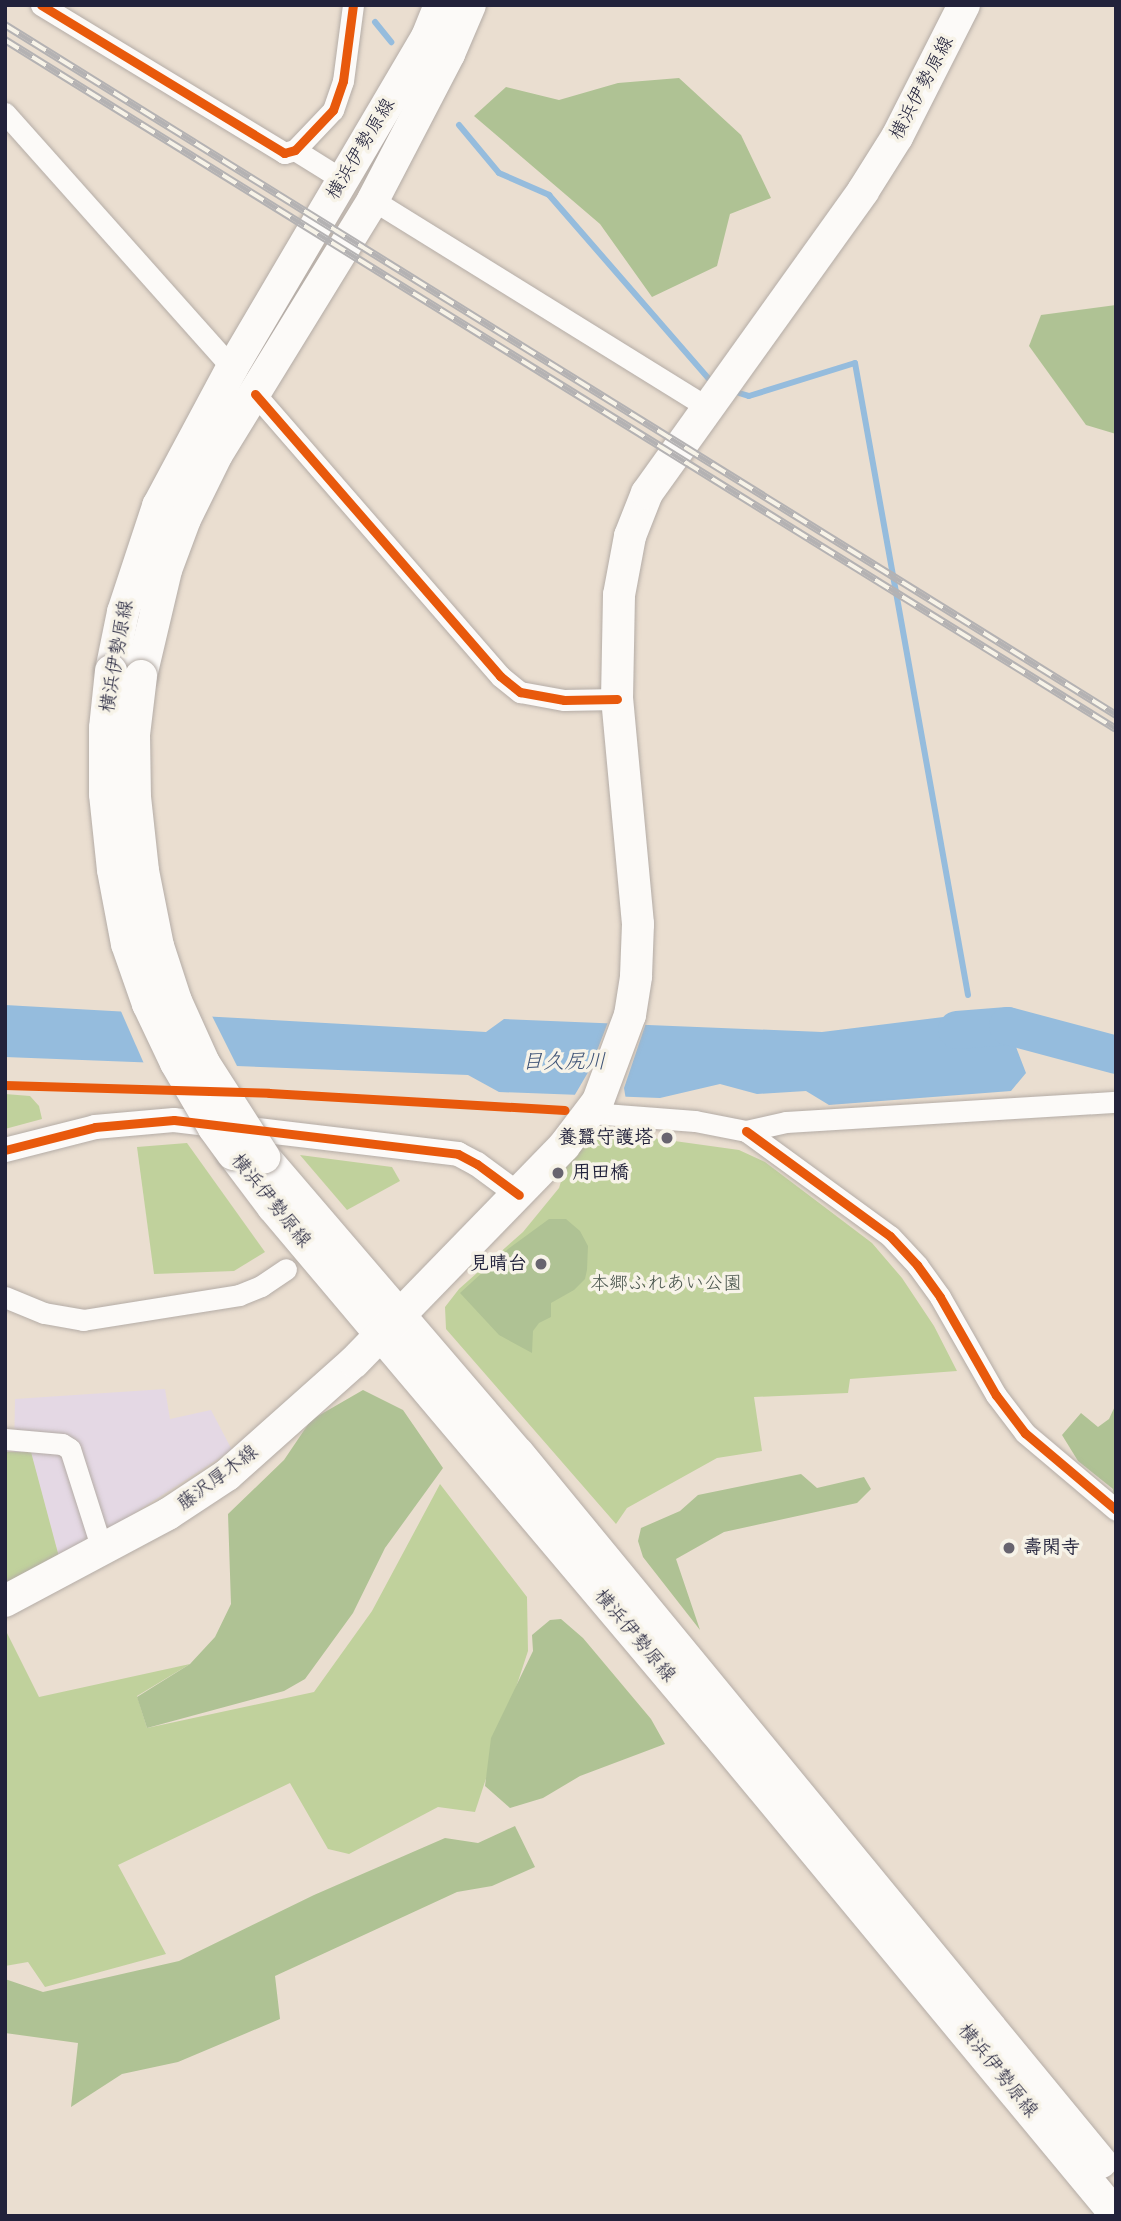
<!DOCTYPE html>
<html>
<head>
<meta charset="utf-8">
<style>
	body { margin:0 }
	#map { position:relative; width:1121px; height:2221px; overflow:hidden; background:#eaded0; font-family:"Comic Neue","Klee One",sans-serif }
	div>[style] { position:absolute }
	[style*='--x'] { left:calc(var(--x)*1px); top:calc(var(--y)*1px); width:calc(var(--w)*1px); rotate:calc(var(--a)*1deg) }
	.built>* { inset:0; background:#e4d8e4 }
	.green>* { inset:0; background:#c0d19c }
	.forest>* { inset:0; background:#afc294 }
	.water>* { inset:0; background:#95bcdd }
	.pier>* { inset:0; background:#eaded0 }
	.stream>* { height:6px; margin:-3px; padding:0 3px; transform-origin:3px; border-radius:3px; background:#95bcdd }
	.river>* { height:38px; margin:-19px; padding:0 19px; transform-origin:19px; border-radius:19px; background:#95bcdd }
	.roads { filter:drop-shadow(0 0 2px #b4aca6) drop-shadow(0 0 2px #b4aca6) }
	.minor>* { height:21px; margin:-10.5px; padding:0 10.5px; transform-origin:10.5px; border-radius:10.5px; background:#fcfaf8 }
	.tertiary>* { height:24px; margin:-12px; padding:0 12px; transform-origin:12px; border-radius:12px; background:#fcfaf8 }
	.primary>* { height:32px; margin:-16px; padding:0 16px; transform-origin:16px; border-radius:16px; background:#fcfaf8 }
	.rail>* { height:8px; margin-top:-4px; transform-origin:0; background:repeating-linear-gradient(90deg,#f7f3e8 0 16px,#b4b2b3 0 32px); box-sizing:border-box; border-block:2px solid #b4b2b3 }
	.bridges { filter:drop-shadow(0 0 2px #b4aca6) drop-shadow(0 0 2px #b4aca6) }
	.primary-bridge>* { height:32px; margin:-16px; padding:0 16px; transform-origin:16px; border-radius:16px; background:#fcfaf8 }
	.cycleway>* { height:9px; margin:-4.5px; padding:0 4.5px; transform-origin:4.5px; border-radius:4.5px; background:#e8590c }
	.dots>* { width:19px; height:19px; translate:-50% -50%; box-sizing:border-box; border:4px solid #f7f3e8; border-radius:50% }
	span { translate:-50% -50%; white-space:nowrap; text-align:center; line-height:1.15; -webkit-text-stroke:7px #f7f3e8; paint-order:stroke }
	.street-label { font-size:19px; color:#22223b }
	.poi-label { font-size:19px; color:#22223b; font-weight:700 }
	.right { translate:-100% -50%; text-align:right }
	.left { translate:0 -50%; text-align:left }
	.park-label { font-size:19px; color:#47534b }
	.water-label { font-size:21px; color:#3e5376; font-style:italic }
	.frame { position:absolute; inset:0; border:7px solid #22223b; pointer-events:none }
</style>
</head>
<body>
<div id="map">
	<div class="built">
		<div style="clip-path:polygon(165px 1389px,170px 1419px,211px 1410px,232px 1450px,107px 1531px,59px 1557px,31px 1453px,14px 1452px,15px 1399px)"></div>
	</div>
	<div class="green">
		<div style="clip-path:polygon(5px 1094px,30px 1096px,39px 1106px,42px 1119px,5px 1129px)"></div>
		<div style="clip-path:polygon(617px 1133px,739px 1150px,765px 1162px,872px 1243px,902px 1278px,934px 1326px,957px 1371px,850px 1379px,848px 1393px,754px 1397px,762px 1451px,717px 1458px,627px 1508px,616px 1524px,446px 1329px,445px 1307px,459px 1289px,523px 1232px,559px 1188px,565px 1169px,585px 1144px,600px 1135px)"></div>
		<div style="clip-path:polygon(187px 1143px,265px 1252px,234px 1271px,154px 1274px,137px 1147px)"></div>
		<div style="clip-path:polygon(300px 1155px,392px 1167px,400px 1181px,347px 1210px)"></div>
		<div style="clip-path:polygon(5px 1452px,31px 1452px,59px 1557px,5px 1583px)"></div>
		<div style="clip-path:polygon(440px 1484px,527px 1597px,528px 1651px,475px 1812px,438px 1807px,349px 1854px,328px 1849px,290px 1783px,118px 1865px,166px 1954px,45px 1987px,28px 1962px,5px 1966px,5px 1629px,39px 1697px,190px 1664px,137px 1696px,147px 1728px,314px 1692px,372px 1611px)"></div>
	</div>
	<div class="forest">
		<div style="clip-path:polygon(679px 78px,741px 135px,771px 198px,730px 214px,717px 266px,652px 297px,600px 224px,474px 116px,506px 87px,559px 100px,618px 83px)"></div>
		<div style="clip-path:polygon(1116px 305px,1116px 434px,1086px 425px,1029px 346px,1041px 315px)"></div>
		<div style="clip-path:polygon(549px 1219px,566px 1219px,580px 1231px,588px 1246px,587px 1270px,585px 1279px,574px 1290px,551px 1303px,551px 1317px,539px 1323px,533px 1331px,532px 1353px,499px 1335px,460px 1293px,508px 1249px)"></div>
		<div style="clip-path:polygon(363px 1390px,403px 1410px,443px 1468px,385px 1548px,353px 1613px,305px 1679px,284px 1691px,147px 1728px,137px 1697px,190px 1664px,215px 1637px,231px 1604px,228px 1514px,284px 1460px,311px 1420px)"></div>
		<div style="clip-path:polygon(1116px 1404px,1116px 1514px,1112px 1510px,1113px 1489px,1078px 1461px,1062px 1435px,1081px 1413px,1098px 1427px,1109px 1419px)"></div>
		<div style="clip-path:polygon(801px 1474px,817px 1488px,864px 1477px,871px 1489px,857px 1503px,724px 1532px,676px 1559px,700px 1630px,643px 1557px,638px 1541px,641px 1528px,680px 1511px,698px 1495px)"></div>
		<div style="clip-path:polygon(561px 1619px,583px 1638px,651px 1719px,665px 1744px,580px 1776px,543px 1798px,510px 1808px,485px 1786px,491px 1738px,533px 1651px,532px 1635px,550px 1620px)"></div>
		<div style="clip-path:polygon(515px 1826px,535px 1867px,492px 1886px,457px 1892px,275px 1976px,280px 2019px,178px 2062px,122px 2074px,71px 2107px,78px 2043px,5px 2033px,5px 1979px,43px 1992px,179px 1961px,314px 1895px,445px 1838px,478px 1843px)"></div>
	</div>
	<div class="water">
		<div style="clip-path:polygon(5px 1005px,486px 1032px,504px 1019px,822px 1032px,992px 1011px,1008px 1026px,1026px 1073px,1011px 1091px,829px 1105px,806px 1091px,757px 1094px,720px 1084px,660px 1098px,499px 1092px,468px 1075px,5px 1057px)"></div>
	</div>
	<div class="pier">
		<div style="clip-path:polygon(120px 1009px,211px 1014px,239px 1070px,145px 1066px)"></div>
		<div style="clip-path:polygon(610px 1017px,647px 1020px,624px 1088px,626px 1100px,573px 1098px,590px 1069px)"></div>
	</div>
	<div class="stream">
		<div style="--x:375;--y:22;--w:26;--a:51"></div>
		<div style="--x:459;--y:125;--w:62;--a:50.2"></div>
		<div style="--x:499;--y:173;--w:55;--a:23.7"></div>
		<div style="--x:549;--y:195;--w:244;--a:49"></div>
		<div style="--x:739;--y:393;--w:10;--a:17"></div>
		<div style="--x:749;--y:396;--w:111;--a:-17.3"></div>
		<div style="--x:855;--y:363;--w:642;--a:79.86"></div>
	</div>
	<div class="river">
		<div style="--x:957;--y:1030;--w:51;--a:-4.5"></div>
		<div style="--x:1008;--y:1026;--w:112;--a:15"></div>
	</div>
	<div class="roads">
		<div class="minor">
			<div style="--x:41;--y:5;--w:285;--a:31.3"></div>
			<div style="--x:284;--y:153;--w:11;--a:-15"></div>
			<div style="--x:295;--y:150;--w:55;--a:-46.5"></div>
			<div style="--x:333;--y:110;--w:31;--a:-71"></div>
			<div style="--x:343;--y:81;--w:77;--a:-82.5"></div>
			<div style="--x:5;--y:113;--w:341;--a:48.3"></div>
			<div style="--x:295;--y:150;--w:57;--a:32"></div>
			<div style="--x:373;--y:200;--w:393;--a:31.8"></div>
			<div style="--x:255;--y:394;--w:374;--a:49"></div>
			<div style="--x:500;--y:676;--w:26;--a:39"></div>
			<div style="--x:520;--y:692;--w:45;--a:10.3"></div>
			<div style="--x:564;--y:700;--w:53;--a:-1.1"></div>
			<div style="--x:591;--y:1113;--w:104;--a:4.4"></div>
			<div style="--x:695;--y:1121;--w:52;--a:11.1"></div>
			<div style="--x:746;--y:1131;--w:41;--a:-12.7"></div>
			<div style="--x:786;--y:1122;--w:331;--a:-3.5"></div>
			<div style="--x:746;--y:1131;--w:178;--a:36.1"></div>
			<div style="--x:890;--y:1236;--w:40;--a:47"></div>
			<div style="--x:917;--y:1265;--w:39;--a:54"></div>
			<div style="--x:940;--y:1297;--w:113;--a:60.3"></div>
			<div style="--x:996;--y:1395;--w:48;--a:52.7"></div>
			<div style="--x:1025;--y:1433;--w:119;--a:40.2"></div>
			<div style="--x:5;--y:1297;--w:42;--a:22.3"></div>
			<div style="--x:44;--y:1313;--w:40;--a:10"></div>
			<div style="--x:83;--y:1320;--w:158;--a:-9.1"></div>
			<div style="--x:239;--y:1295;--w:24;--a:-22"></div>
			<div style="--x:261;--y:1286;--w:30;--a:-34"></div>
			<div style="--x:5;--y:1439;--w:57;--a:5"></div>
			<div style="--x:62;--y:1444;--w:9;--a:32"></div>
			<div style="--x:70;--y:1449;--w:105;--a:72.3"></div>
		</div>
		<div class="tertiary">
			<div style="--x:5;--y:1150;--w:93;--a:-14.3"></div>
			<div style="--x:95;--y:1127;--w:79;--a:-5.1"></div>
			<div style="--x:174;--y:1120;--w:286;--a:6.8"></div>
			<div style="--x:458;--y:1154;--w:21;--a:28"></div>
			<div style="--x:477;--y:1164;--w:52;--a:36.4"></div>
		</div>
		<div class="primary">
			<div style="--x:111;--y:671;--w:60;--a:-78.5"></div>
			<div style="--x:123;--y:612;--w:112;--a:-71.7"></div>
			<div style="--x:158;--y:506;--w:157;--a:-61.8"></div>
			<div style="--x:232;--y:368;--w:384;--a:-59.5"></div>
			<div style="--x:427;--y:37;--w:35;--a:-68"></div>
			<div style="--x:141;--y:676;--w:109;--a:-76.7"></div>
			<div style="--x:166;--y:570;--w:54;--a:-69.6"></div>
			<div style="--x:185;--y:519;--w:72;--a:-63.8"></div>
			<div style="--x:217;--y:454;--w:298;--a:-58.4"></div>
			<div style="--x:373;--y:200;--w:165;--a:-62.5"></div>
			<div style="--x:449;--y:54;--w:53;--a:-66.8"></div>
			<div style="--x:233;--y:1154;--w:66;--a:53"></div>
			<div style="--x:273;--y:1207;--w:686;--a:49.85"></div>
			<div style="--x:715;--y:1731;--w:629;--a:50.36"></div>
			<div style="--x:264;--y:1157;--w:390;--a:49.4"></div>
			<div style="--x:518;--y:1453;--w:918;--a:50.57"></div>
			<div style="--x:5;--y:1601;--w:185;--a:-28.1"></div>
			<div style="--x:168;--y:1514;--w:71;--a:-33.5"></div>
			<div style="--x:227;--y:1475;--w:170;--a:-41.7"></div>
			<div style="--x:354;--y:1362;--w:301;--a:-45.8"></div>
			<div style="--x:564;--y:1146;--w:56;--a:-52.9"></div>
			<div style="--x:598;--y:1101;--w:92;--a:-69.6"></div>
			<div style="--x:630;--y:1015;--w:39;--a:-81"></div>
			<div style="--x:636;--y:976;--w:52;--a:-87.8"></div>
			<div style="--x:638;--y:924;--w:226;--a:-95.3"></div>
			<div style="--x:617;--y:699;--w:104;--a:-88.9"></div>
			<div style="--x:619;--y:595;--w:60;--a:-79.4"></div>
			<div style="--x:630;--y:536;--w:46;--a:-68.4"></div>
			<div style="--x:647;--y:493;--w:371;--a:-54.4"></div>
			<div style="--x:863;--y:191;--w:64;--a:-57.8"></div>
			<div style="--x:897;--y:137;--w:148;--a:-63.1"></div>
		</div>
	</div>
	<div class="rail">
		<div style="--x:5;--y:25;--w:1308;--a:31.84"></div>
		<div style="--x:5;--y:40;--w:1307;--a:31.81"></div>
	</div>
	<div class="bridges">
		<div class="primary-bridge">
			<div style="--x:111;--y:671;--w:57;--a:96"></div>
			<div style="--x:105;--y:728;--w:66;--a:90"></div>
			<div style="--x:105;--y:794;--w:76;--a:84"></div>
			<div style="--x:113;--y:870;--w:75;--a:79.3"></div>
			<div style="--x:127;--y:944;--w:64;--a:70.7"></div>
			<div style="--x:148;--y:1004;--w:65;--a:64.6"></div>
			<div style="--x:176;--y:1063;--w:75;--a:59.7"></div>
			<div style="--x:214;--y:1128;--w:32;--a:54"></div>
			<div style="--x:141;--y:676;--w:59;--a:96.8"></div>
			<div style="--x:134;--y:735;--w:62;--a:89.1"></div>
			<div style="--x:135;--y:797;--w:74;--a:83.8"></div>
			<div style="--x:143;--y:871;--w:76;--a:78.7"></div>
			<div style="--x:158;--y:946;--w:58;--a:71.9"></div>
			<div style="--x:176;--y:1001;--w:68;--a:65.7"></div>
			<div style="--x:204;--y:1063;--w:112;--a:57.4"></div>
		</div>
	</div>
	<div class="cycleway">
		<div style="--x:41;--y:5;--w:285;--a:31.3"></div>
		<div style="--x:284;--y:153;--w:11;--a:-15"></div>
		<div style="--x:295;--y:150;--w:55;--a:-46.5"></div>
		<div style="--x:333;--y:110;--w:31;--a:-71"></div>
		<div style="--x:343;--y:81;--w:77;--a:-82.5"></div>
		<div style="--x:255;--y:394;--w:374;--a:49"></div>
		<div style="--x:500;--y:676;--w:26;--a:39"></div>
		<div style="--x:520;--y:692;--w:45;--a:10.3"></div>
		<div style="--x:564;--y:700;--w:53;--a:-1.1"></div>
		<div style="--x:5;--y:1085;--w:264;--a:1.7"></div>
		<div style="--x:269;--y:1093;--w:296;--a:3.3"></div>
		<div style="--x:746;--y:1131;--w:178;--a:36.1"></div>
		<div style="--x:890;--y:1236;--w:40;--a:47"></div>
		<div style="--x:917;--y:1265;--w:39;--a:54"></div>
		<div style="--x:940;--y:1297;--w:113;--a:60.3"></div>
		<div style="--x:996;--y:1395;--w:48;--a:52.7"></div>
		<div style="--x:1025;--y:1433;--w:119;--a:40.2"></div>
		<div style="--x:5;--y:1150;--w:93;--a:-14.3"></div>
		<div style="--x:95;--y:1127;--w:79;--a:-5.1"></div>
		<div style="--x:174;--y:1120;--w:286;--a:6.8"></div>
		<div style="--x:458;--y:1154;--w:21;--a:28"></div>
		<div style="--x:477;--y:1164;--w:52;--a:36.4"></div>
	</div>
	<div class="dots">
		<div style="left:667px;top:1138px;background:#68646f"></div>
		<div style="left:558px;top:1173px;background:#68646f"></div>
		<div style="left:541px;top:1264px;background:#68646f"></div>
		<div style="left:1009px;top:1548px;background:#68646f"></div>
	</div>
	<div class="street-label">
		<span style="left:922px;top:88px;rotate:-62deg">横浜伊勢原線</span>
		<span style="left:361px;top:149px;rotate:-59deg">横浜伊勢原線</span>
		<span style="left:117px;top:656px;rotate:-80deg">横浜伊勢原線</span>
		<span style="left:271px;top:1201px;rotate:51deg">横浜伊勢原線</span>
		<span style="left:218px;top:1478px;rotate:-37deg">藤沢厚木線</span>
		<span style="left:635px;top:1636px;rotate:50deg">横浜伊勢原線</span>
		<span style="left:998px;top:2071px;rotate:51deg">横浜伊勢原線</span>
	</div>
	<div class="poi-label">
		<span class="right" style="left:653px;top:1138px">養蠶守護塔</span>
		<span class="left" style="left:572px;top:1173px">用田橋</span>
		<span class="right" style="left:527px;top:1264px">見晴台</span>
		<span class="left" style="left:1023px;top:1548px">壽閑寺</span>
	</div>
	<div class="park-label">
		<span style="left:666px;top:1284px">本郷ふれあい公園</span>
	</div>
	<div class="water-label">
		<span style="left:564px;top:1061px">目久尻川</span>
	</div>
	<div class="frame"></div>
</div>
</body>
</html>
